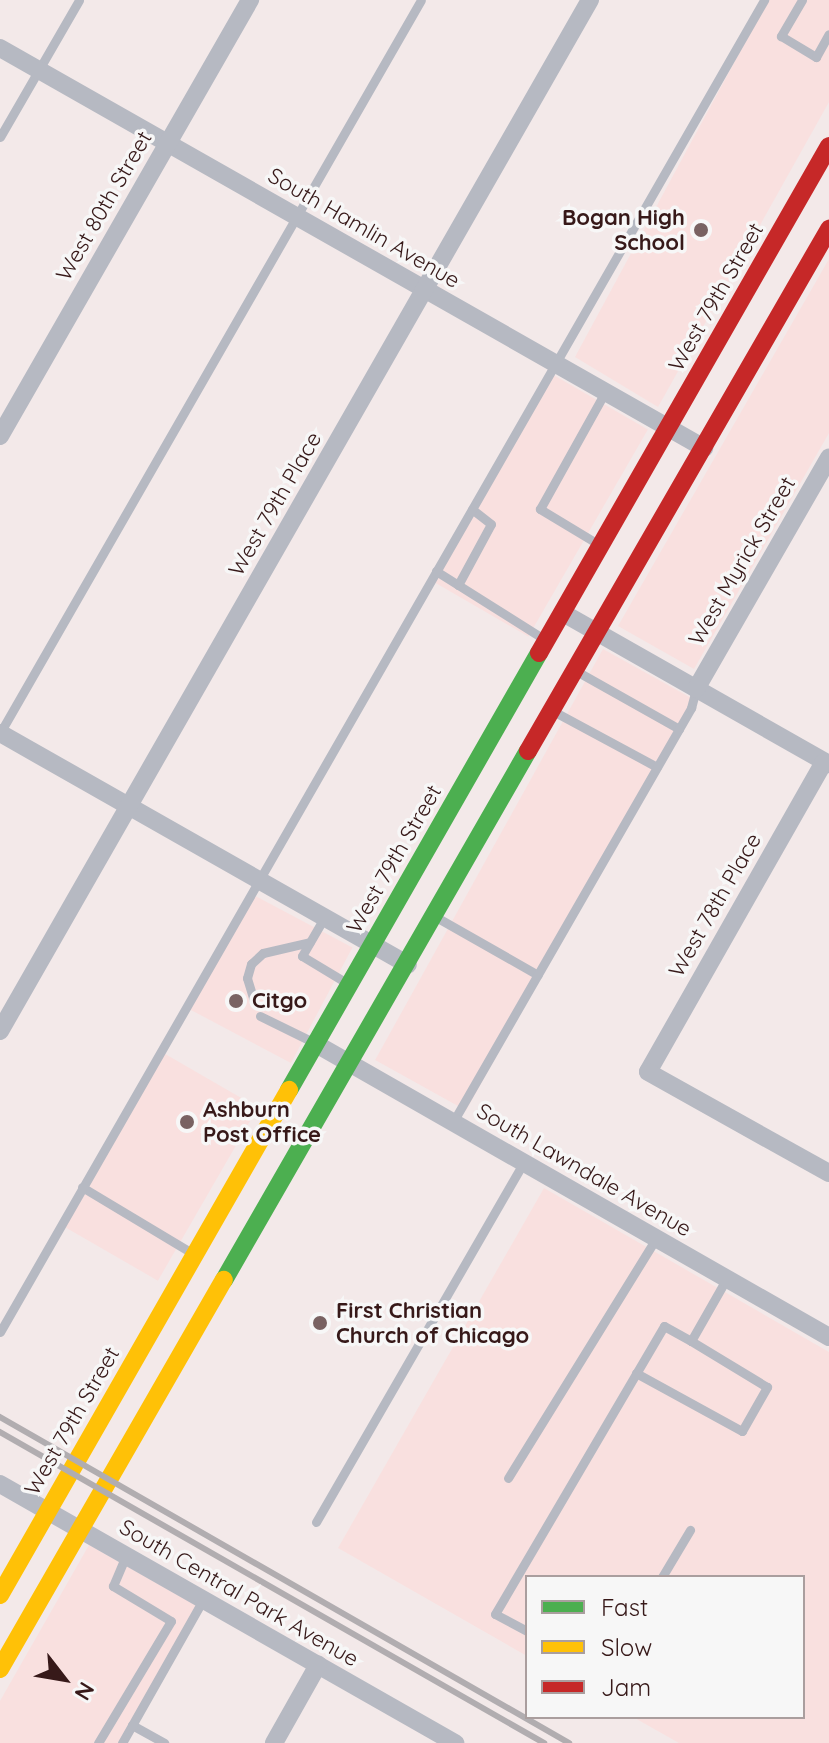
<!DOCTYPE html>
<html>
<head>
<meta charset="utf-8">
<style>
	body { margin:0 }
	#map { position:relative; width:829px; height:1743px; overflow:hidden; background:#f3e9e9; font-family:Quicksand,sans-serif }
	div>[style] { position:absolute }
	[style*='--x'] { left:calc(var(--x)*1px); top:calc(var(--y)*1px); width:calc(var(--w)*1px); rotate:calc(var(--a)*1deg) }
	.built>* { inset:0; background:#f9e0df; transform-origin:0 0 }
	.lane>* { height:9px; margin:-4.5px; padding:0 4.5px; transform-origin:4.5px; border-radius:4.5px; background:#b6b9c2 }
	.street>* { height:18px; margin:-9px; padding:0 9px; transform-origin:9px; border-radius:9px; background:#b6b9c2 }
	.fast>* { height:18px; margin:-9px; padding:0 9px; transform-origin:9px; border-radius:9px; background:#4caf50 }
	.slow>* { height:18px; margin:-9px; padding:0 9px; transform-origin:9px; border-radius:9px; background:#ffc107 }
	.jam>* { height:18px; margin:-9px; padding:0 9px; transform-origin:9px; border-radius:9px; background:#c62828 }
	.rail>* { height:6px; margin:-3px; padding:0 3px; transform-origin:3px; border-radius:3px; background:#b1adb0 }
	.dots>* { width:22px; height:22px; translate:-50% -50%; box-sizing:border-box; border:4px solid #f7f7f7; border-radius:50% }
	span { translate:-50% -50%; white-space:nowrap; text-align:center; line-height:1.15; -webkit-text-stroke:7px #f7f7f7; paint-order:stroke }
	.street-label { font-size:22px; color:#371919 }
	.poi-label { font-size:22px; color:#371919; font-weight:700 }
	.right { translate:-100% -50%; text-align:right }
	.left { translate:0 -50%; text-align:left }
	.legend { position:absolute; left:525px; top:1575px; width:280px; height:144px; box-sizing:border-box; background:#f7f7f7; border:2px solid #aa9e9e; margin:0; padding:10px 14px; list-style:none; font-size:24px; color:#371919 }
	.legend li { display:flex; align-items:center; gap:16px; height:40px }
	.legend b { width:40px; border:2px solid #aa9e9e }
	.north { position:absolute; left:24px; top:1639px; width:80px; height:80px; -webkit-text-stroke:6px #f7f7f7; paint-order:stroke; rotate:121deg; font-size:22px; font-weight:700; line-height:32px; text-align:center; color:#371919 }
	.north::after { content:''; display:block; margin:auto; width:28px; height:36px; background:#371919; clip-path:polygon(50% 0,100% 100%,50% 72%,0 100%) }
</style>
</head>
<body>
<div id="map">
	<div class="built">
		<div style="clip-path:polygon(768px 0,829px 0,829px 102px,658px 407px,575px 357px)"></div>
		<div style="clip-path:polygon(829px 259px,829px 433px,694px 669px,618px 626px)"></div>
		<div style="left:550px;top:373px;width:113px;height:239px;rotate:30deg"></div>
		<div style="left:603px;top:649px;width:104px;height:470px;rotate:29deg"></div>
		<div style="left:250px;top:893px;width:116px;height:131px;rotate:28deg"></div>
		<div style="left:160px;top:1051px;width:113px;height:200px;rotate:30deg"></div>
		<div style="clip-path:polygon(544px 1188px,829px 1352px,829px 1743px,679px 1743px,633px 1717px,803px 1717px,803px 1577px,527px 1577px,527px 1656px,338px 1548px)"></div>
		<div style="clip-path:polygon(89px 1545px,199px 1607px,122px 1743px,0 1743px,0 1701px)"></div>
	</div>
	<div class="lane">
		<div style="--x:802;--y:0;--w:42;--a:120.3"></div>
		<div style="--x:781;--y:36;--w:41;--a:31"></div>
		<div style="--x:816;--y:57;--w:26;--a:-61"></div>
		<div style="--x:0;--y:137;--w:158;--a:-60"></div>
		<div style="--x:598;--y:544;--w:68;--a:-148.9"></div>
		<div style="--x:540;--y:509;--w:134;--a:-60.9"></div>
		<div style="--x:436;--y:571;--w:128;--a:32.2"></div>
		<div style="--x:458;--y:585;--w:69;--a:-61.6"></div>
		<div style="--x:491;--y:524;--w:24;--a:-142"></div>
		<div style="--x:578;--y:672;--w:116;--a:29.4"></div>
		<div style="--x:553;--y:711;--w:118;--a:28.3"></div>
		<div style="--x:0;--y:733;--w:845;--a:-60.13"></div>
		<div style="--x:436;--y:917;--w:117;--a:29.6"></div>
		<div style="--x:324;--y:918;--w:44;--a:120.1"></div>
		<div style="--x:302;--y:956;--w:52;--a:31"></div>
		<div style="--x:254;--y:1001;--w:24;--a:-107"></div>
		<div style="--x:247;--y:978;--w:15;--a:-74"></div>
		<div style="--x:251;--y:964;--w:16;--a:-43"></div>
		<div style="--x:263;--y:953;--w:48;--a:-13.2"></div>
		<div style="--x:260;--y:1016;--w:61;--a:26.1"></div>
		<div style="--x:453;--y:1122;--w:478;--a:-60.1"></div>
		<div style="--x:691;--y:708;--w:20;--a:-75"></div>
		<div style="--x:82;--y:1187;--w:128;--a:31"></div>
		<div style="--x:0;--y:1332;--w:1536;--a:-60.16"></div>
		<div style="--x:636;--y:1373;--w:121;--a:28.7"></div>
		<div style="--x:742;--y:1431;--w:51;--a:-60.4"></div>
		<div style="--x:767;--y:1387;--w:89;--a:-148.8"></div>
		<div style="--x:508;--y:1478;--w:282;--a:-58.3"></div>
		<div style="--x:316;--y:1522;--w:416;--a:-60"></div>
		<div style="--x:662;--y:1577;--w:55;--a:-59.2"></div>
		<div style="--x:527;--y:1631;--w:36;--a:-152"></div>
		<div style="--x:495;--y:1614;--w:334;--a:-59.6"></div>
		<div style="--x:664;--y:1326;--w:31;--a:29"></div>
		<div style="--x:691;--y:1341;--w:73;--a:-60.3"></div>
		<div style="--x:132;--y:1725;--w:37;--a:29"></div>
		<div style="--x:98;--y:1743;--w:142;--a:-59.1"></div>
		<div style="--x:171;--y:1621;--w:68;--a:-148.9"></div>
		<div style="--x:113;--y:1586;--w:33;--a:-67"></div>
		<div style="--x:122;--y:1743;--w:164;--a:-60.5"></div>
	</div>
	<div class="street">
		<div style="--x:0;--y:48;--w:810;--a:29.6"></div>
		<div style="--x:0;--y:436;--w:503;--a:-60.17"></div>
		<div style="--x:563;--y:613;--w:306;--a:29.6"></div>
		<div style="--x:696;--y:689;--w:267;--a:-60.1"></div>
		<div style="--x:0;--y:733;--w:469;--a:29.6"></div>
		<div style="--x:824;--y:762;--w:356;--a:119.6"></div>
		<div style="--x:648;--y:1072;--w:207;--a:29.2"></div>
		<div style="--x:0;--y:1031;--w:1188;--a:-60.22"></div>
		<div style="--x:316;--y:1044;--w:591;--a:29.73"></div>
		<div style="--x:0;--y:1484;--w:524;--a:29.65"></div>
		<div style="--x:274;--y:1743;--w:90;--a:-60.6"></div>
	</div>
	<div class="fast">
		<div style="--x:289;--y:1090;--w:503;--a:-60.23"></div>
		<div style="--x:224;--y:1280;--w:610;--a:-60.12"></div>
	</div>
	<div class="slow">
		<div style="--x:0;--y:1595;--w:582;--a:-60.22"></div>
		<div style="--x:0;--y:1669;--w:449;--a:-60.1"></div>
	</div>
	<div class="jam">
		<div style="--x:539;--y:653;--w:584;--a:-60.23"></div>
		<div style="--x:528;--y:751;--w:603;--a:-60.03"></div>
	</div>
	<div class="rail">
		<div style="--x:0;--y:1417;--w:656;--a:29.81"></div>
		<div style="--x:0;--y:1432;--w:627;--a:29.76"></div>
	</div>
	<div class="dots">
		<div style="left:701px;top:230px;background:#796262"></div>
		<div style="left:236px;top:1001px;background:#796262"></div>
		<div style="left:187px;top:1122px;background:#796262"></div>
		<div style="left:320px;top:1323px;background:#796262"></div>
	</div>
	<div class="street-label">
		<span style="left:104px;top:206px;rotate:-60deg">West 80th Street</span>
		<span style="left:364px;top:228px;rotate:30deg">South Hamlin Avenue</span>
		<span style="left:716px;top:297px;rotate:-60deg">West 79th Street</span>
		<span style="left:275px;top:504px;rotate:-60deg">West 79th Place</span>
		<span style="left:742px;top:561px;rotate:-60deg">West Myrick Street</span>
		<span style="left:394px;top:859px;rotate:-60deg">West 79th Street</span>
		<span style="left:715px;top:905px;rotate:-60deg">West 78th Place</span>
		<span style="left:584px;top:1170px;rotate:30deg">South Lawndale Avenue</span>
		<span style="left:72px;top:1421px;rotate:-60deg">West 79th Street</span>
		<span style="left:239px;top:1593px;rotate:30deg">South Central Park Avenue</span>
	</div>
	<div class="poi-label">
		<span class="right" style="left:685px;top:230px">Bogan High<br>School</span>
		<span class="left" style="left:252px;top:1001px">Citgo</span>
		<span class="left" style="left:203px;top:1122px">Ashburn<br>Post Office</span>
		<span class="left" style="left:336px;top:1323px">First Christian<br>Church of Chicago</span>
	</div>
	<ul class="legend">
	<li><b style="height:10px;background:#4caf50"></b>Fast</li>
	<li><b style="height:10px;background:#ffc107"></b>Slow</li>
	<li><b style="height:10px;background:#c62828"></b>Jam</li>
	</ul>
	<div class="north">N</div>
</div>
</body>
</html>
